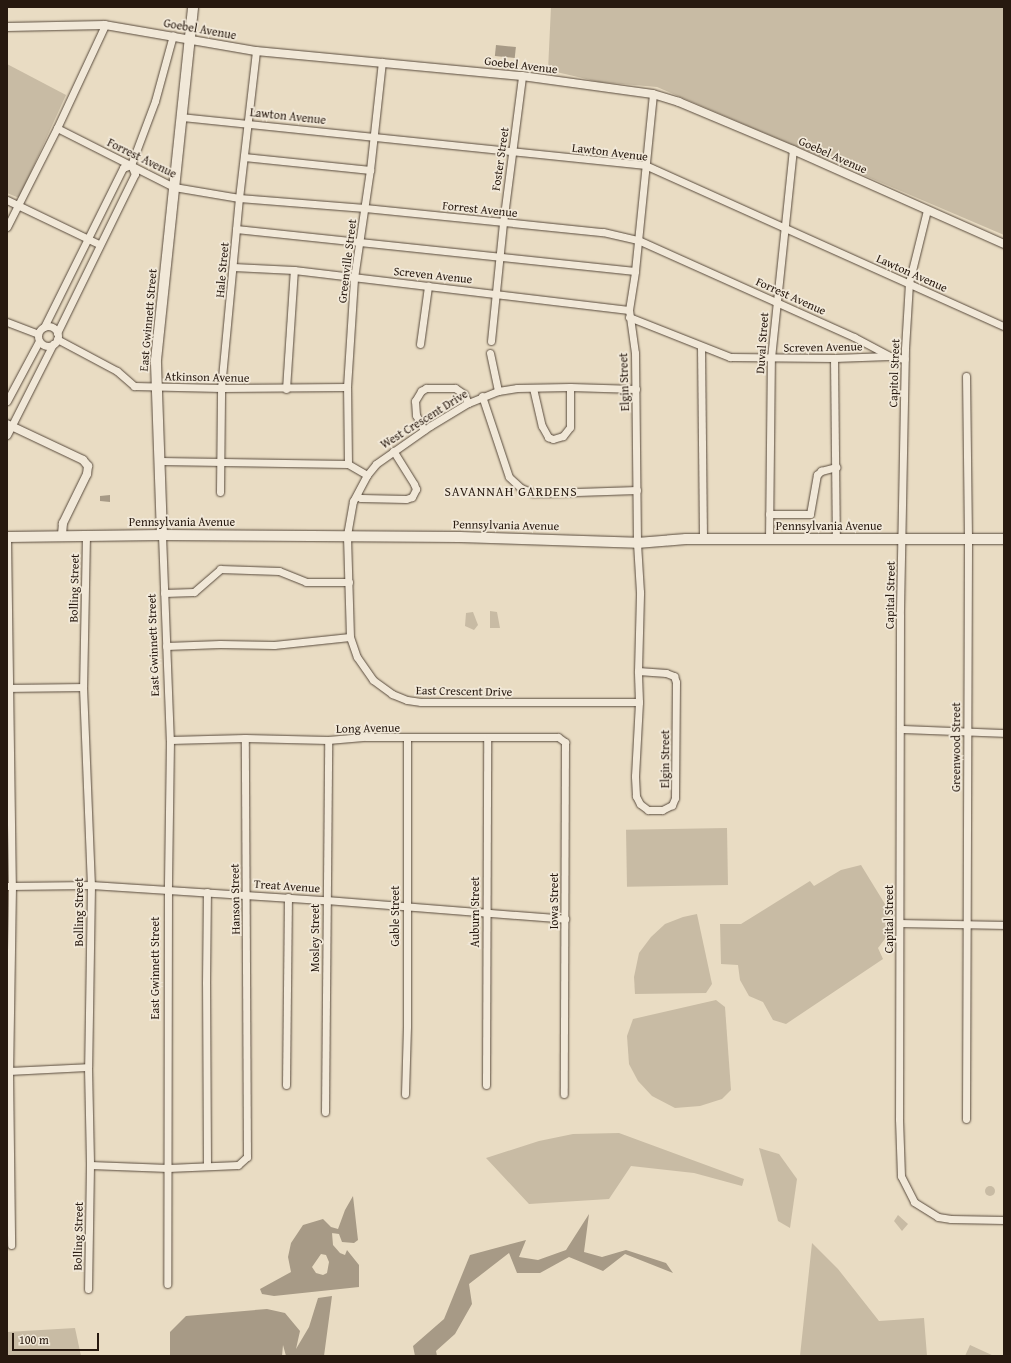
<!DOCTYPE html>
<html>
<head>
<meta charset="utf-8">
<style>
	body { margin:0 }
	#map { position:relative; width:1011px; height:1363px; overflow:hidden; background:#e9dcc3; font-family:"Gentium Book Plus",serif }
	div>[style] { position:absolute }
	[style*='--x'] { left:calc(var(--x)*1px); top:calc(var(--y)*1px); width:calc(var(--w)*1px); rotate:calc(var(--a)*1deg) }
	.green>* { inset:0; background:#c8bba4; transform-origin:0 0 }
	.round { border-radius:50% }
	.water>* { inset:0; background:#a79a86; transform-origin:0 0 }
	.roads { filter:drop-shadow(0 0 1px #584a3c) drop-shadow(0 0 1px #584a3c) }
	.minor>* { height:7px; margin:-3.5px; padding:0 3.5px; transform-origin:3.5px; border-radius:3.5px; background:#f1e8d8 }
	.minor>.ring { margin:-3.5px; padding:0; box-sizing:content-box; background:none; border:7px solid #f1e8d8; border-radius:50% }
	.tertiary>* { height:8px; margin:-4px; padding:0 4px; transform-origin:4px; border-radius:4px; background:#f1e8d8 }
	.secondary>* { height:10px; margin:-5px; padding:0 5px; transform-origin:5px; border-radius:5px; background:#f1e8d8 }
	span { translate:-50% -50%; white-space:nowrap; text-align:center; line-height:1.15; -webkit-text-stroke:3.5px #f1e8d8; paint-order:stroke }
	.street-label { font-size:12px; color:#27190f }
	.neighbourhood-label { font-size:13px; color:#27190f; letter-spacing:1px }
	.frame { position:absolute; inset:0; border:8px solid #27190f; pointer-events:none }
	.scale { position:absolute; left:12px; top:1333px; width:87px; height:18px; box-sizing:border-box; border:2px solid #27190f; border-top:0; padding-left:5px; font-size:12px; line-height:14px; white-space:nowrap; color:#27190f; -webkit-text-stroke:3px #f1e8d8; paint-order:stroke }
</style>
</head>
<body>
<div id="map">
	<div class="green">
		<div style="clip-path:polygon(551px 7px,1004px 7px,1004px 235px,657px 87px,599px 82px,548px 70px)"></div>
		<div style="clip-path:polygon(7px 64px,66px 95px,19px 198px,7px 193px)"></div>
		<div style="clip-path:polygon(490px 611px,497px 612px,500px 628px,490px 628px)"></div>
		<div style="clip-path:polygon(473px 612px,478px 625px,474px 630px,465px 626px,466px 613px)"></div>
		<div style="left:727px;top:828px;width:57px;height:101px;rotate:89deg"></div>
		<div style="clip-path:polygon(861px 865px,888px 909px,890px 916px,891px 925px,887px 936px,878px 948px,883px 959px,786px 1024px,773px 1020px,763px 1002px,749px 996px,740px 980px,738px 965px,721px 964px,720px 924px,741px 924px,810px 881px,814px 886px,841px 870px)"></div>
		<div style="clip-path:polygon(697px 914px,712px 984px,706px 993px,635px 994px,634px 977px,639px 953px,651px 937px,665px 924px,683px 917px)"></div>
		<div style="clip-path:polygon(716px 1000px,725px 1007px,731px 1090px,722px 1099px,700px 1106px,675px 1108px,652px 1096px,638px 1081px,629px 1064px,627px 1036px,633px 1019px)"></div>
		<div style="clip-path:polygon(619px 1133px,744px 1179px,742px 1186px,694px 1173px,631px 1166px,609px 1199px,529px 1204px,486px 1158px,539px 1141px,573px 1134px)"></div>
		<div style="clip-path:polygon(759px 1148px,779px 1154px,797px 1179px,790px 1228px,778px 1221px)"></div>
		<div class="round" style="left:985px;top:1186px;width:10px;height:10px"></div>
		<div style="clip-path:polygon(898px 1215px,908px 1224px,902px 1231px,894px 1221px)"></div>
		<div style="clip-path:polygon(812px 1243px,838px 1269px,879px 1321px,924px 1318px,927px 1356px,800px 1356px)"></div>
		<div style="clip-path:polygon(75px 1328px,81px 1356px,7px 1356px,7px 1332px)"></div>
		<div style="clip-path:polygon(970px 1345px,994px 1356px,965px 1356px)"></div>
	</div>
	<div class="water">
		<div style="left:496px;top:45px;width:20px;height:11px;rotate:6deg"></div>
		<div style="clip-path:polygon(110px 495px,110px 502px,100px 501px,100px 496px)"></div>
		<div style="clip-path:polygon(evenodd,353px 1196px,358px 1240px,354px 1243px,342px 1242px,339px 1234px,332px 1233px,333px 1245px,340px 1253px,345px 1255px,347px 1250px,359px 1265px,359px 1287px,274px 1296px,262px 1294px,260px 1289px,291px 1272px,288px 1257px,291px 1243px,303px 1225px,323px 1219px,331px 1227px,338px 1229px,345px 1210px,353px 1196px,321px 1254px,326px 1255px,329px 1262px,327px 1273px,323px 1275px,316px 1273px,312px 1267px,321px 1254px)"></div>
		<div style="clip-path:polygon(589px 1214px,584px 1252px,602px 1257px,626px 1250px,666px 1263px,673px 1273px,625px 1254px,603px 1271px,569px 1257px,540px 1273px,517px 1273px,509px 1253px,469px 1284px,472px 1304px,455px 1334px,436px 1351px,437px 1356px,415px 1356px,413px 1346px,444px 1319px,470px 1255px,526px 1240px,519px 1257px,538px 1260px,566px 1250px)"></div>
		<div style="clip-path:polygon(332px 1296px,324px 1356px,286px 1356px,283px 1345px,282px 1356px,170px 1356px,170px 1332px,186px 1316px,267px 1309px,285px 1313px,300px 1331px,296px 1349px,309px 1327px,318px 1298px)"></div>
	</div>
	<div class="roads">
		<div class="minor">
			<div style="--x:181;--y:117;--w:466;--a:5.9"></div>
			<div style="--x:645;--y:165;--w:393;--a:24.2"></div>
			<div style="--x:57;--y:128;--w:131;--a:26.8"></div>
			<div style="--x:174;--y:187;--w:66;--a:9.6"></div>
			<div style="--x:239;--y:198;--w:126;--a:4.5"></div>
			<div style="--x:365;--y:208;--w:239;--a:5.8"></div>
			<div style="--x:603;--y:232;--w:36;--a:13"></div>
			<div style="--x:638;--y:240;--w:237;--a:24.2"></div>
			<div style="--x:854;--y:337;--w:40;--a:28"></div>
			<div style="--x:244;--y:157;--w:127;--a:5.9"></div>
			<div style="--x:7;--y:200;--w:102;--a:25.6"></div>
			<div style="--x:927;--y:210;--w:75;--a:103.9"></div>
			<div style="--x:909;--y:283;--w:66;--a:93.5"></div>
			<div style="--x:905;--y:349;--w:266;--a:91.1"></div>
			<div style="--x:900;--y:615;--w:504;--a:90.11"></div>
			<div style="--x:899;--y:1119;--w:57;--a:88"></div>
			<div style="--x:901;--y:1176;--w:29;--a:63"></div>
			<div style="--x:914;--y:1202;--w:28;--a:32"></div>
			<div style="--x:938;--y:1217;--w:13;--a:9"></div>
			<div style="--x:951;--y:1219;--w:53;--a:1.1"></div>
			<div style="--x:7;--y:227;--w:111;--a:-63.2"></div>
			<div style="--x:57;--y:128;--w:114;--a:-65"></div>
			<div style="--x:236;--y:229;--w:401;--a:6"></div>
			<div style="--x:233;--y:267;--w:61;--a:2.8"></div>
			<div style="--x:294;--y:270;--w:337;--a:6.8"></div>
			<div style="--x:629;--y:317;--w:109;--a:21.6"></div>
			<div style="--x:730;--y:357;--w:104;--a:0.6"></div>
			<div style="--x:834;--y:358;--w:55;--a:-2.1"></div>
			<div style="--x:889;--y:356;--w:16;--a:11"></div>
			<div style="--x:7;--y:322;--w:33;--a:21"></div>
			<div class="ring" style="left:38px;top:326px;width:13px;height:13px"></div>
			<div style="--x:44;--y:327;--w:178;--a:-63.6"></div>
			<div style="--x:123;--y:168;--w:9;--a:-21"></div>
			<div style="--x:57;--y:333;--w:177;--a:-63.9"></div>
			<div style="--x:135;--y:174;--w:10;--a:-114"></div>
			<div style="--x:131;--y:165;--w:68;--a:-69.4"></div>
			<div style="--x:155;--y:101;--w:68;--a:-74.7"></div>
			<div style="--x:57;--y:339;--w:68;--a:28.1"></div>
			<div style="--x:117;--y:371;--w:23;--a:41"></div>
			<div style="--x:134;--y:386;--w:87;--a:1.3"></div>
			<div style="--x:221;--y:388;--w:126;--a:-0.5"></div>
			<div style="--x:491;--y:341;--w:119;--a:-84.2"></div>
			<div style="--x:503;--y:223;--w:148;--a:-82.6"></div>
			<div style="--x:420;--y:344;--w:59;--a:-82.1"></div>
			<div style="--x:701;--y:347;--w:192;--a:89.4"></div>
			<div style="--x:490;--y:353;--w:39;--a:78"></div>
			<div style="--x:834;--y:358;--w:181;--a:89.4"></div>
			<div style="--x:533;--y:388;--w:39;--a:77"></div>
			<div style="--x:542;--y:426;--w:13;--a:61"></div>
			<div style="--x:548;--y:437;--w:5;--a:22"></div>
			<div style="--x:553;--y:439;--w:10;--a:-17"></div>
			<div style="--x:563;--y:436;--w:11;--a:-52"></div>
			<div style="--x:570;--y:427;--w:40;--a:-90"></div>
			<div style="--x:286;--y:389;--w:119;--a:-86.2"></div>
			<div style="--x:636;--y:389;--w:66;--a:-178.3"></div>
			<div style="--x:570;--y:387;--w:53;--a:178.9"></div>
			<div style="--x:517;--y:388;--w:19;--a:171"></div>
			<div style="--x:498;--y:391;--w:32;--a:158"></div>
			<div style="--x:468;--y:403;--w:44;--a:148.8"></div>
			<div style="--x:430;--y:426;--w:66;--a:144.9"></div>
			<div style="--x:376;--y:464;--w:14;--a:129"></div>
			<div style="--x:367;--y:475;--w:30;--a:118"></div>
			<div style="--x:353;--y:501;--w:36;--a:100"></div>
			<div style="--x:347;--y:536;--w:101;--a:88.3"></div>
			<div style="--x:350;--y:637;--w:21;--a:71"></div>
			<div style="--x:357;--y:657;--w:28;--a:55"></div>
			<div style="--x:373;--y:680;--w:24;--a:36"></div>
			<div style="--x:392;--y:694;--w:16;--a:22"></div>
			<div style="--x:407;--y:700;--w:14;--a:8"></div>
			<div style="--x:421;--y:702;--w:218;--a:0"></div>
			<div style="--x:482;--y:396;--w:85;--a:71.6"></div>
			<div style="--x:509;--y:477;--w:16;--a:43"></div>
			<div style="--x:521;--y:488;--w:13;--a:23"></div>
			<div style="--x:533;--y:493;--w:14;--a:0"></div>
			<div style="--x:547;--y:493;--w:90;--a:-1.9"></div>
			<div style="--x:7;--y:401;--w:68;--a:-61.9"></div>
			<div style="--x:424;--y:430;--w:17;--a:-118"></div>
			<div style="--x:416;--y:415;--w:14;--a:-94"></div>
			<div style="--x:415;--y:401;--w:12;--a:-59"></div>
			<div style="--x:421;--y:391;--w:6;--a:-31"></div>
			<div style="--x:426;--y:388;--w:29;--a:0"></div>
			<div style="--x:455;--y:388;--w:11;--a:34"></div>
			<div style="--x:464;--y:394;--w:10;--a:66"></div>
			<div style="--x:7;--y:435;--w:102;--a:-63.2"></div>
			<div style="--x:160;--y:461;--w:188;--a:0.9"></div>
			<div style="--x:348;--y:464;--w:22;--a:30"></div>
			<div style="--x:348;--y:464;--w:77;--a:-90.7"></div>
			<div style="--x:347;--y:387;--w:109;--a:-86.3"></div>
			<div style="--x:354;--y:278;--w:109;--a:-81.6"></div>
			<div style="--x:370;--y:170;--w:109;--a:-83.7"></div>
			<div style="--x:220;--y:492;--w:104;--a:-89.4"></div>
			<div style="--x:221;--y:388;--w:191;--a:-84.6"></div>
			<div style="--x:239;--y:198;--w:148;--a:-83.4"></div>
			<div style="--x:357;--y:496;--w:4;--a:27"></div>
			<div style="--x:361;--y:498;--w:45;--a:1.3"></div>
			<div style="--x:406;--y:499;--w:6;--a:-18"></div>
			<div style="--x:412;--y:497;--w:9;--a:-63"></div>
			<div style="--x:416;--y:489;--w:5;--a:-112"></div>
			<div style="--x:414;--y:484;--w:39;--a:-122"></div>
			<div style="--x:769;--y:514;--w:41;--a:0"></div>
			<div style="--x:810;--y:514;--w:40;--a:-80"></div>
			<div style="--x:817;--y:475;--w:6;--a:-45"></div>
			<div style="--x:821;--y:471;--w:16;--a:-15"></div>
			<div style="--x:86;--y:535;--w:152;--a:91.1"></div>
			<div style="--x:83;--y:687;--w:198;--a:87.7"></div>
			<div style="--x:91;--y:885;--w:182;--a:90.9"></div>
			<div style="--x:88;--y:1067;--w:98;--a:88.8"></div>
			<div style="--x:90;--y:1165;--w:124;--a:90.9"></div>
			<div style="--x:162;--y:535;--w:205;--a:87.8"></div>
			<div style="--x:170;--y:740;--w:150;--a:90.8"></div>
			<div style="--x:168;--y:890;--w:394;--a:90.1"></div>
			<div style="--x:7;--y:537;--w:349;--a:89.2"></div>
			<div style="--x:12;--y:886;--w:185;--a:90.9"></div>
			<div style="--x:9;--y:1071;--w:174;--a:89.3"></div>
			<div style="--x:769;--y:540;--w:182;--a:-89.4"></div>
			<div style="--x:771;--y:358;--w:209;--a:-84"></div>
			<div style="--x:164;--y:593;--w:30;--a:-2"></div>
			<div style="--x:194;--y:592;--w:35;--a:-41"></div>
			<div style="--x:220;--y:569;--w:59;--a:1.9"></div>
			<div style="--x:279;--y:571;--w:29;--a:22"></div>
			<div style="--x:306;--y:582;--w:43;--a:0"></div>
			<div style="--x:166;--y:646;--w:54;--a:-2.1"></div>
			<div style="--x:220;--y:644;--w:54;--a:1.1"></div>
			<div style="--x:274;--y:645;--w:76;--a:-6"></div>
			<div style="--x:638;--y:671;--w:28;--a:4"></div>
			<div style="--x:666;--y:673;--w:9;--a:21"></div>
			<div style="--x:674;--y:676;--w:6;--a:72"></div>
			<div style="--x:676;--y:682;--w:116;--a:90.5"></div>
			<div style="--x:675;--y:798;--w:8;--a:113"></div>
			<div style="--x:672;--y:805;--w:11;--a:153"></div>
			<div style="--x:662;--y:810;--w:14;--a:180"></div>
			<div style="--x:648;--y:810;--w:10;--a:-143"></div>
			<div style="--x:640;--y:804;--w:9;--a:-117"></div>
			<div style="--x:636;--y:796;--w:20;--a:-93"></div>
			<div style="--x:635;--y:776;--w:74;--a:-86.9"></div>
			<div style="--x:639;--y:702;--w:31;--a:-92"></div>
			<div style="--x:638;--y:671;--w:79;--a:-88.5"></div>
			<div style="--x:640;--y:592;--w:49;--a:-93.5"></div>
			<div style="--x:637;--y:543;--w:190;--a:-90.6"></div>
			<div style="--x:635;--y:353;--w:43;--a:-97.9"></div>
			<div style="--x:629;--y:310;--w:39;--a:-81"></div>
			<div style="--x:635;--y:271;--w:178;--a:-84.2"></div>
			<div style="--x:7;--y:688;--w:76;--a:-0.8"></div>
			<div style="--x:900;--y:729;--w:104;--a:2.2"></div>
			<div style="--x:170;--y:740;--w:75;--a:-1.5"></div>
			<div style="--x:245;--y:738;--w:83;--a:1.4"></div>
			<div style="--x:328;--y:740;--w:38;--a:-5"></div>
			<div style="--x:366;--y:737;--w:192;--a:0"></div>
			<div style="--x:558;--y:737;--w:9;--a:36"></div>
			<div style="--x:565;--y:742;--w:352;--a:90.2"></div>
			<div style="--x:8;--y:886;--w:83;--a:-0.7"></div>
			<div style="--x:91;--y:885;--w:235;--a:3.7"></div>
			<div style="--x:326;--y:900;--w:240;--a:4.5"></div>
			<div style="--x:901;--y:923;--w:103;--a:1.1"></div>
			<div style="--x:7;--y:1071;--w:81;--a:-2.8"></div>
			<div style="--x:286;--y:1085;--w:188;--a:-89.4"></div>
			<div style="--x:486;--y:1085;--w:347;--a:-89.8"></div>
			<div style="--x:405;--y:1094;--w:68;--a:-88.3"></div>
			<div style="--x:407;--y:1026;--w:288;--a:-90"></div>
			<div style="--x:325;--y:1112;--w:372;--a:-89.5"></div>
			<div style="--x:966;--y:1119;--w:581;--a:-89.8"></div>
			<div style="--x:968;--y:538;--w:162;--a:-90.7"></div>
			<div style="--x:90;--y:1165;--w:78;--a:2.2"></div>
			<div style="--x:168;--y:1168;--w:70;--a:-2.5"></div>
			<div style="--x:238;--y:1165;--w:12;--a:-42"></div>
			<div style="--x:247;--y:1157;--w:419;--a:-90.3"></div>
			<div style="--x:207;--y:1166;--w:183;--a:-90.3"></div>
			<div style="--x:206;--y:983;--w:91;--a:-89.4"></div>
		</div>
		<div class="tertiary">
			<div style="--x:7;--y:27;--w:98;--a:-1.2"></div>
			<div style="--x:105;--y:25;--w:153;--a:9.8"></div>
			<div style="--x:256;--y:51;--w:267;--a:5.4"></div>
			<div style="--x:522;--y:76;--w:132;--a:7.8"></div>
			<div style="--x:653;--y:94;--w:27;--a:17"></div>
			<div style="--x:679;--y:102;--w:124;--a:22.8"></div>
			<div style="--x:793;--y:150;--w:231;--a:24"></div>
			<div style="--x:7;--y:424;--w:84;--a:25.3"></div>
			<div style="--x:83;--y:460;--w:8;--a:50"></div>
			<div style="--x:88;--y:466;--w:8;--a:97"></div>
			<div style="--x:87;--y:474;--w:55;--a:116.1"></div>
			<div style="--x:63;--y:523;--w:12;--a:95"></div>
		</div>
		<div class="secondary">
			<div style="--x:162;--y:535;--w:175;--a:-92"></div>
			<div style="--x:156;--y:360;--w:355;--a:-84"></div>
			<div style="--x:7;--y:537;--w:155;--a:-0.7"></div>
			<div style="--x:162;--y:535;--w:298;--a:0.4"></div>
			<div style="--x:460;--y:537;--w:177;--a:1.9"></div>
			<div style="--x:637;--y:543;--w:49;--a:-4.7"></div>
			<div style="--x:686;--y:539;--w:318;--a:0"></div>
		</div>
	</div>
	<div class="street-label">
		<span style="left:200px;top:29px;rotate:10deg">Goebel Avenue</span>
		<span style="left:521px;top:65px;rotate:7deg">Goebel Avenue</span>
		<span style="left:288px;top:116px;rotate:6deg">Lawton Avenue</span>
		<span style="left:610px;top:152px;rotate:7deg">Lawton Avenue</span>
		<span style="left:833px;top:155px;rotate:24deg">Goebel Avenue</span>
		<span style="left:142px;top:158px;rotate:26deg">Forrest Avenue</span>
		<span style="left:500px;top:159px;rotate:-82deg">Foster Street</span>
		<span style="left:480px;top:209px;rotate:6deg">Forrest Avenue</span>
		<span style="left:347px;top:261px;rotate:-83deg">Greenville Street</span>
		<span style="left:222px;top:270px;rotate:-85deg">Hale Street</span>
		<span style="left:912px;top:273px;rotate:24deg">Lawton Avenue</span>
		<span style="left:433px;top:275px;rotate:6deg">Screven Avenue</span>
		<span style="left:791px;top:296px;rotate:24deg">Forrest Avenue</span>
		<span style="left:148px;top:320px;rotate:-85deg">East Gwinnett Street</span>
		<span style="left:762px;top:343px;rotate:-86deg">Duval Street</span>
		<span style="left:823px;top:347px;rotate:-1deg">Screven Avenue</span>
		<span style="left:894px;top:373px;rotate:-88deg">Capitol Street</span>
		<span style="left:207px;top:377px;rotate:1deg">Atkinson Avenue</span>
		<span style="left:624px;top:382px;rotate:-92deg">Elgin Street</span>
		<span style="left:424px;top:419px;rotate:-32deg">West Crescent Drive</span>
		<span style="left:182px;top:522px">Pennsylvania Avenue</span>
		<span style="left:506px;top:525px;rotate:1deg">Pennsylvania Avenue</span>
		<span style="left:829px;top:526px">Pennsylvania Avenue</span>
		<span style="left:74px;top:588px;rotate:-89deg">Bolling Street</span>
		<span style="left:890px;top:595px;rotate:-89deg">Capital Street</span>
		<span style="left:153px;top:645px;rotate:-92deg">East Gwinnett Street</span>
		<span style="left:464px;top:691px;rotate:1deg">East Crescent Drive</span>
		<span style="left:368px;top:728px;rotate:-1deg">Long Avenue</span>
		<span style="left:956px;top:747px;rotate:-90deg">Greenwood Street</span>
		<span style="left:665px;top:759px;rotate:-90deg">Elgin Street</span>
		<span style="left:287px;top:886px;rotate:4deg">Treat Avenue</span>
		<span style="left:235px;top:899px;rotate:-91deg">Hanson Street</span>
		<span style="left:554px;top:901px;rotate:-90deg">Iowa Street</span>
		<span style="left:79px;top:912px;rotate:-90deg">Bolling Street</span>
		<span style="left:475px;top:912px;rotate:-90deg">Auburn Street</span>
		<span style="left:395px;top:916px;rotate:-90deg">Gable Street</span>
		<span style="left:889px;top:919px;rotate:-90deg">Capital Street</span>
		<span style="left:315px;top:938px;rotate:-90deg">Mosley Street</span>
		<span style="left:155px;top:968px;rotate:-90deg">East Gwinnett Street</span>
		<span style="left:78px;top:1236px;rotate:-89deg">Bolling Street</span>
	</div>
	<div class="neighbourhood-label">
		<span style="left:511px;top:492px">SAVANNAH GARDENS</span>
	</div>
	<div class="frame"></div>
	<div class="scale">100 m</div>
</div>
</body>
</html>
